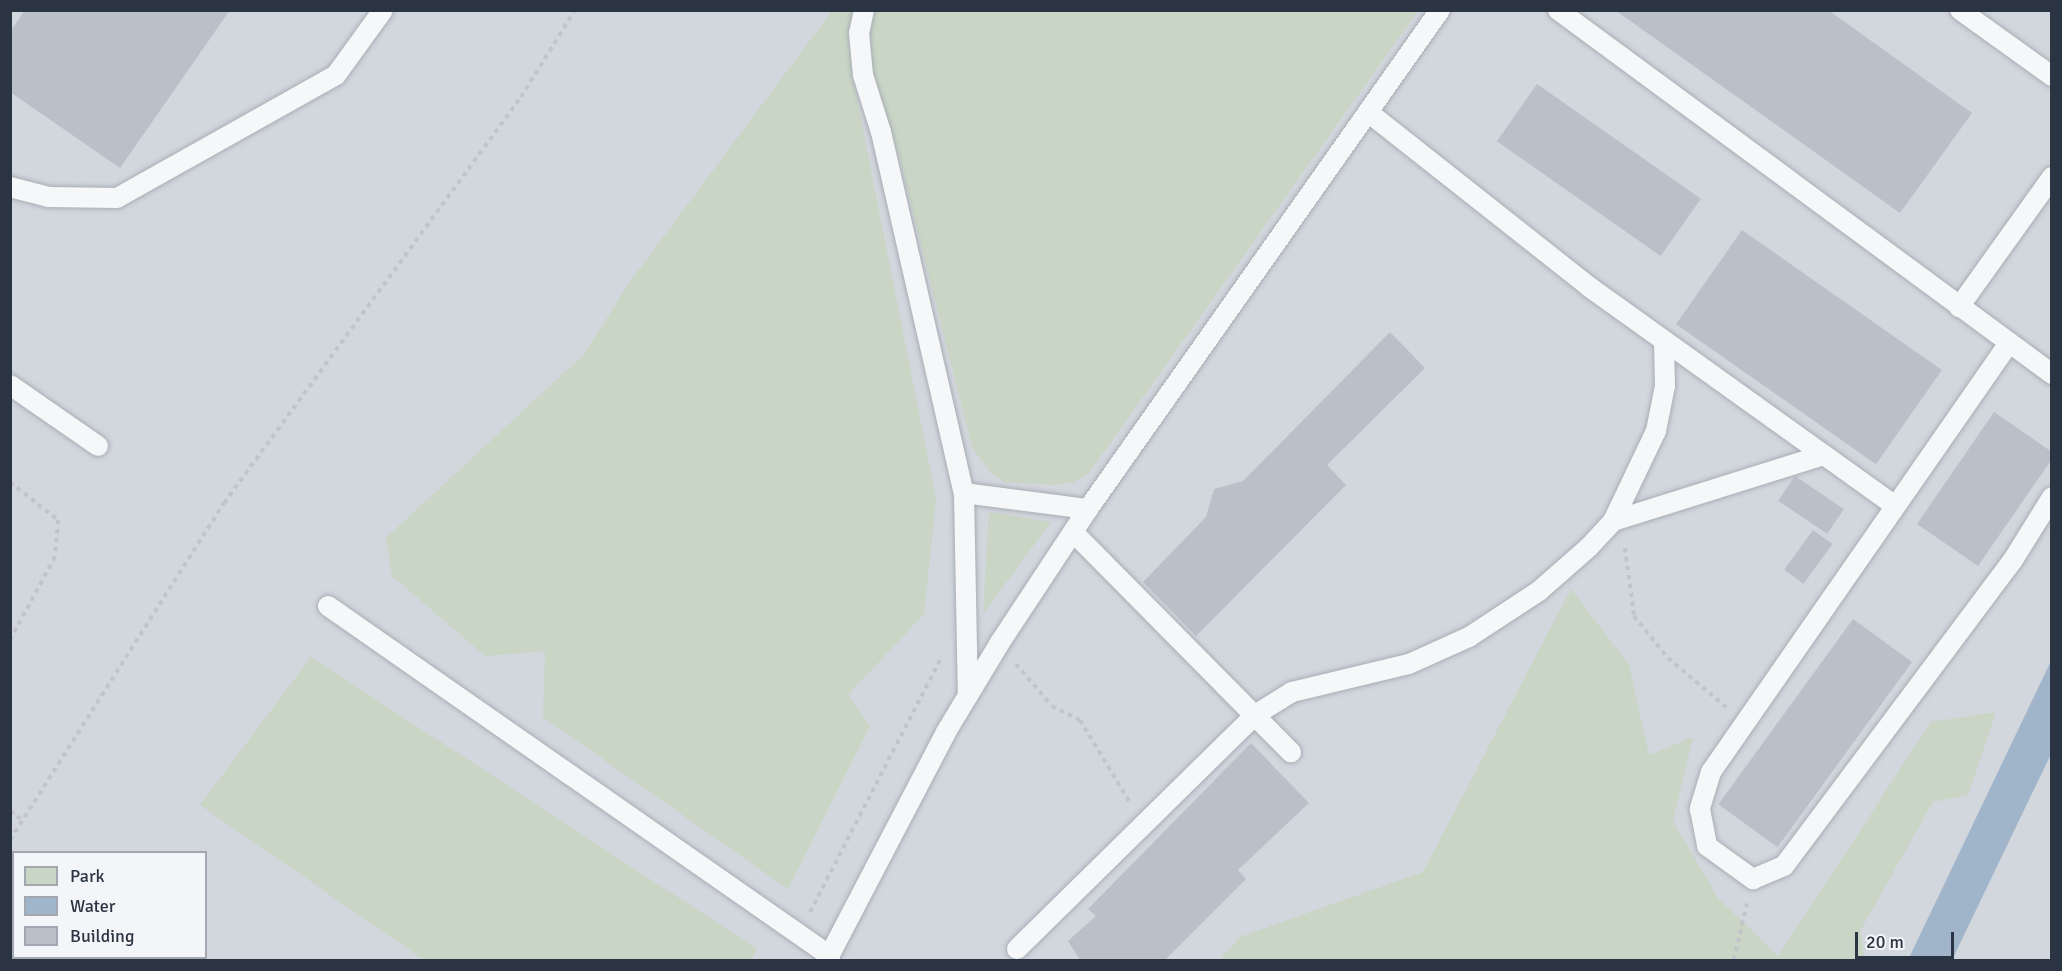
<!DOCTYPE html>
<html>
<head>
<meta charset="utf-8">
<style>
	body { margin:0 }
	#map { position:relative; width:2062px; height:971px; overflow:hidden; background:#e3e7eb; font-family:Signika,sans-serif }
	div>[style] { position:absolute }
	[style*='--x'] { left:calc(var(--x)*1px); top:calc(var(--y)*1px); width:calc(var(--w)*1px); rotate:calc(var(--a)*1deg) }
	.built>* { inset:0; background:#d2d6dd }
	.green>* { inset:0; background:#c9d5c5 }
	.water>* { inset:0; background:#a0b4ca }
	.building>* { inset:0; background:#bbc0c8; transform-origin:0 0 }
	.path>* { height:4px; margin-top:-2px; transform-origin:0; background:repeating-linear-gradient(90deg,#c1c4ca 0 4.5px,transparent 0 9px) }
	.roads { filter:drop-shadow(0 0 2px #a8aeb5) drop-shadow(0 0 2px #a8aeb5) }
	.service>* { height:20px; margin:-10px; padding:0 10px; transform-origin:10px; border-radius:10px; background:#f6f7f9 }
	span { translate:-50% -50%; white-space:nowrap; text-align:center; line-height:1.15; -webkit-text-stroke:4.5px #f3f5f8; paint-order:stroke }
	.frame { position:absolute; inset:0; border:12px solid #2b3443; pointer-events:none }
	.legend { position:absolute; left:12px; top:851px; width:195px; height:108px; box-sizing:border-box; background:#f3f5f8; border:2px solid #a3a8b0; margin:0; padding:8px 10px; list-style:none; font-size:18px; color:#2b3443 }
	.legend li { display:flex; align-items:center; gap:12px; height:30px }
	.legend b { width:30px; border:2px solid #a3a8b0 }
	.scale { position:absolute; left:1855px; top:932px; width:99px; height:27px; box-sizing:border-box; border:3px solid #2b3443; border-top:0; padding-left:8px; font-size:18px; line-height:21px; white-space:nowrap; color:#2b3443; -webkit-text-stroke:4px #f3f5f8; paint-order:stroke }
</style>
</head>
<body>
<div id="map">
	<div class="built">
		<div style="clip-path:polygon(evenodd,10px 11px,2051px 11px,2051px 960px,11px 960px,10px 11px,14px 852px,206px 852px,206px 958px,14px 958px,14px 852px)"></div>
	</div>
	<div class="green">
		<div style="clip-path:polygon(832px 11px,852px 11px,851px 69px,936px 499px,924px 614px,848px 695px,870px 726px,788px 889px,543px 717px,545px 651px,485px 656px,392px 576px,386px 538px,583px 355px,632px 279px)"></div>
		<div style="clip-path:polygon(872px 11px,1418px 11px,1089px 473px,1074px 482px,1055px 485px,1004px 482px,989px 471px,972px 447px,898px 153px,872px 74px,869px 49px)"></div>
		<div style="clip-path:polygon(989px 512px,1051px 522px,983px 614px)"></div>
		<div style="clip-path:polygon(1571px 589px,1629px 665px,1649px 755px,1693px 737px,1673px 821px,1718px 898px,1778px 956px,1931px 722px,1996px 712px,1968px 795px,1933px 802px,1860px 931px,1865px 960px,1219px 960px,1240px 937px,1423px 872px)"></div>
		<div style="clip-path:polygon(311px 657px,757px 949px,752px 960px,424px 960px,200px 805px)"></div>
	</div>
	<div class="water">
		<div style="clip-path:polygon(2051px 661px,2051px 754px,1952px 960px,1908px 960px)"></div>
	</div>
	<div class="building">
		<div style="clip-path:polygon(25px 10px,230px 10px,120px 168px,10px 92px,10px 32px)"></div>
		<div style="clip-path:polygon(1615px 10px,1828px 10px,1972px 113px,1900px 213px)"></div>
		<div style="left:1537px;top:84px;width:200px;height:70px;rotate:35deg"></div>
		<div style="left:1742px;top:230px;width:244px;height:115px;rotate:35deg"></div>
		<div style="clip-path:polygon(1390px 332px,1425px 368px,1327px 465px,1346px 485px,1196px 636px,1143px 582px,1206px 517px,1214px 489px,1243px 481px)"></div>
		<div style="clip-path:polygon(1994px 412px,2052px 452px,2052px 459px,1978px 566px,1917px 524px)"></div>
		<div style="left:1795px;top:476px;width:59px;height:30px;rotate:34deg"></div>
		<div style="left:1813px;top:530px;width:24px;height:49px;rotate:36deg"></div>
		<div style="left:1853px;top:619px;width:73px;height:229px;rotate:36deg"></div>
		<div style="clip-path:polygon(1251px 743px,1309px 803px,1238px 870px,1246px 879px,1165px 960px,1080px 960px,1068px 941px,1096px 916px,1088px 909px)"></div>
	</div>
	<div class="path">
		<div style="--x:10;--y:482;--w:61;--a:38.4"></div>
		<div style="--x:58;--y:520;--w:37;--a:95"></div>
		<div style="--x:55;--y:557;--w:94;--a:118.5"></div>
		<div style="--x:1625;--y:548;--w:69;--a:82.5"></div>
		<div style="--x:1634;--y:616;--w:54;--a:51"></div>
		<div style="--x:1668;--y:658;--w:76;--a:40.2"></div>
		<div style="--x:1016;--y:664;--w:55;--a:49.4"></div>
		<div style="--x:1052;--y:706;--w:31;--a:27"></div>
		<div style="--x:1080;--y:720;--w:97;--a:58.9"></div>
		<div style="--x:10;--y:811;--w:15;--a:37"></div>
		<div style="--x:10;--y:840;--w:399;--a:-57.6"></div>
		<div style="--x:224;--y:503;--w:503;--a:-53.81"></div>
		<div style="--x:521;--y:97;--w:102;--a:-58.2"></div>
		<div style="--x:810;--y:912;--w:284;--a:-62.7"></div>
		<div style="--x:1734;--y:960;--w:58;--a:-77.2"></div>
	</div>
	<div class="roads">
		<div class="service">
			<div style="--x:864;--y:10;--w:24;--a:102"></div>
			<div style="--x:859;--y:33;--w:42;--a:84.6"></div>
			<div style="--x:863;--y:75;--w:60;--a:72.5"></div>
			<div style="--x:881;--y:132;--w:370;--a:77.1"></div>
			<div style="--x:964;--y:493;--w:203;--a:88.9"></div>
			<div style="--x:1558;--y:10;--w:614;--a:36.38"></div>
			<div style="--x:1960;--y:10;--w:113;--a:35.7"></div>
			<div style="--x:1368;--y:112;--w:280;--a:38.3"></div>
			<div style="--x:1588;--y:286;--w:376;--a:35.6"></div>
			<div style="--x:10;--y:187;--w:40;--a:14.4"></div>
			<div style="--x:49;--y:197;--w:68;--a:0.8"></div>
			<div style="--x:117;--y:198;--w:251;--a:-29.3"></div>
			<div style="--x:336;--y:75;--w:80;--a:-54.1"></div>
			<div style="--x:1959;--y:307;--w:160;--a:-54.4"></div>
			<div style="--x:2009;--y:343;--w:522;--a:124.79"></div>
			<div style="--x:1711;--y:772;--w:39;--a:107"></div>
			<div style="--x:1700;--y:809;--w:38;--a:79"></div>
			<div style="--x:1707;--y:846;--w:57;--a:35.7"></div>
			<div style="--x:1753;--y:879;--w:34;--a:-23"></div>
			<div style="--x:1784;--y:866;--w:382;--a:-53.2"></div>
			<div style="--x:2013;--y:560;--w:74;--a:-58.2"></div>
			<div style="--x:10;--y:385;--w:107;--a:34.7"></div>
			<div style="--x:964;--y:493;--w:125;--a:7.4"></div>
			<div style="--x:1613;--y:521;--w:221;--a:-17.4"></div>
			<div style="--x:1073;--y:532;--w:310;--a:45.3"></div>
			<div style="--x:328;--y:606;--w:612;--a:34.88"></div>
			<div style="--x:1017;--y:949;--w:334;--a:-44.5"></div>
			<div style="--x:1255;--y:715;--w:44;--a:-31.9"></div>
			<div style="--x:1292;--y:692;--w:120;--a:-13.5"></div>
			<div style="--x:1409;--y:664;--w:66;--a:-24.2"></div>
			<div style="--x:1469;--y:637;--w:84;--a:-33.3"></div>
			<div style="--x:1539;--y:591;--w:67;--a:-41.3"></div>
			<div style="--x:1589;--y:547;--w:35;--a:-47"></div>
			<div style="--x:1613;--y:521;--w:100;--a:-64.5"></div>
			<div style="--x:1656;--y:431;--w:46;--a:-78.7"></div>
			<div style="--x:1665;--y:386;--w:45;--a:-91.3"></div>
			<div style="--x:827;--y:960;--w:257;--a:-62.4"></div>
			<div style="--x:946;--y:732;--w:103;--a:-58.9"></div>
			<div style="--x:999;--y:644;--w:162;--a:-56.6"></div>
			<div style="--x:1088;--y:509;--w:611;--a:-54.8"></div>
		</div>
	</div>
	<div class="frame"></div>
	<ul class="legend">
	<li><b style="height:16px;background:#c9d5c5"></b>Park</li>
	<li><b style="height:16px;background:#a0b4ca"></b>Water</li>
	<li><b style="height:16px;background:#bbc0c8"></b>Building</li>
	</ul>
	<div class="scale">20 m</div>
</div>
</body>
</html>
